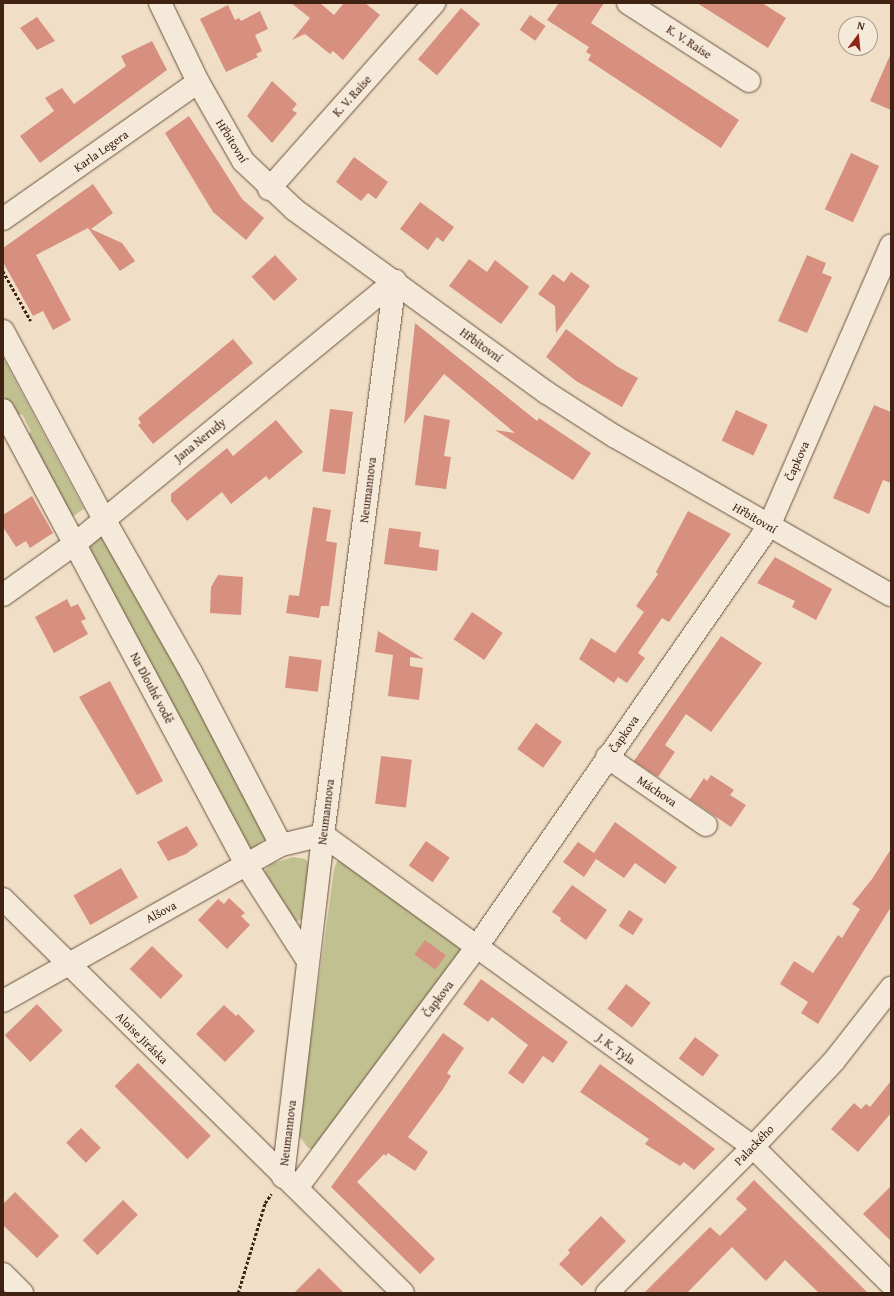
<!DOCTYPE html>
<html>
<head>
<meta charset="utf-8">
<style>
	body { margin:0 }
	#map { position:relative; width:894px; height:1296px; overflow:hidden; background:#f0dfc6; font-family:"Gentium Book Plus",serif }
	div>[style] { position:absolute }
	[style*='--x'] { left:calc(var(--x)*1px); top:calc(var(--y)*1px); width:calc(var(--w)*1px); rotate:calc(var(--a)*1deg) }
	.green>* { inset:0; background:#c1c090 }
	.building>* { inset:0; background:#d7907f; transform-origin:0 0 }
	.path>* { height:2.5px; margin-top:-1.25px; transform-origin:0; background:repeating-linear-gradient(90deg,#3f2212 0 3px,transparent 0 5px) }
	.roads { filter:drop-shadow(0 0 1px #6b513f) drop-shadow(0 0 1px #6b513f) }
	.street>* { height:22px; margin:-11px; padding:0 11px; transform-origin:11px; border-radius:11px; background:#f5eada }
	span { translate:-50% -50%; white-space:nowrap; text-align:center; line-height:1.15; -webkit-text-stroke:4px #f5eada; paint-order:stroke }
	.street-label { font-size:12px; color:#3f2212 }
	.frame { position:absolute; inset:0; border:4px solid #3f2212; pointer-events:none }
	.north { position:absolute; left:838px; top:16px; width:40px; height:40px; box-sizing:border-box; background:#f5eada; border:1px solid #ac9a8a; border-radius:50%; rotate:16deg; font-size:11px; font-weight:700; line-height:16px; text-align:center; color:#3f2212 }
	.north::after { content:''; display:block; margin:auto; width:14px; height:18px; background:#8f2418; clip-path:polygon(50% 0,100% 100%,50% 72%,0 100%) }
</style>
</head>
<body>
<div id="map">
	<div class="green">
		<div style="clip-path:polygon(3px 358px,84px 509px,70px 518px,25px 435px,31px 432px,22px 414px,15px 416px,3px 394px)"></div>
		<div style="clip-path:polygon(100px 538px,110px 540px,266px 838px,255px 847px,249px 848px,90px 551px,91px 545px)"></div>
		<div style="clip-path:polygon(293px 857px,305px 859px,310px 864px,302px 919px,293px 923px,264px 878px,265px 870px,271px 864px)"></div>
		<div style="clip-path:polygon(337px 861px,346px 862px,456px 941px,461px 954px,316px 1150px,308px 1148px,298px 1134px,334px 869px)"></div>
	</div>
	<div class="building">
		<div style="clip-path:polygon(291px 3px,320px 3px,334px 15px,344px 3px,365px 3px,380px 15px,343px 60px,333px 51px,330px 54px,305px 34px,292px 40px,310px 18px)"></div>
		<div style="clip-path:polygon(559px 3px,604px 3px,591px 23px,739px 120px,721px 148px,588px 60px,591px 55px,586px 52px,589px 47px,547px 20px)"></div>
		<div style="clip-path:polygon(697px 3px,762px 3px,786px 18px,768px 48px)"></div>
		<div style="clip-path:polygon(228px 5px,235px 20px,239px 18px,241px 21px,260px 11px,268px 29px,255px 35px,262px 51px,256px 54px,258px 57px,226px 72px,200px 19px)"></div>
		<div style="left:461px;top:8px;width:25px;height:67px;rotate:40deg"></div>
		<div style="left:530px;top:15px;width:19px;height:18px;rotate:35deg"></div>
		<div style="clip-path:polygon(37px 17px,55px 41px,37px 50px,20px 28px)"></div>
		<div style="clip-path:polygon(152px 41px,167px 70px,40px 163px,20px 136px,54px 111px,45px 98px,62px 88px,74px 104px,126px 66px,121px 56px)"></div>
		<div style="clip-path:polygon(891px 53px,891px 110px,870px 101px)"></div>
		<div style="clip-path:polygon(272px 81px,297px 104px,292px 110px,297px 113px,272px 143px,247px 116px)"></div>
		<div style="clip-path:polygon(189px 116px,242px 199px,264px 218px,246px 240px,213px 212px,165px 133px)"></div>
		<div style="left:851px;top:153px;width:31px;height:62px;rotate:25deg"></div>
		<div style="clip-path:polygon(354px 157px,388px 182px,376px 199px,368px 193px,361px 201px,336px 182px)"></div>
		<div style="clip-path:polygon(93px 184px,113px 213px,91px 229px,122px 243px,135px 261px,120px 271px,88px 228px,36px 255px,71px 320px,53px 330px,43px 311px,33px 316px,3px 262px,3px 248px)"></div>
		<div style="clip-path:polygon(420px 202px,454px 227px,443px 242px,437px 237px,428px 250px,400px 229px)"></div>
		<div style="left:275px;top:255px;width:33px;height:32px;rotate:47deg"></div>
		<div style="clip-path:polygon(807px 255px,826px 263px,822px 273px,832px 277px,807px 333px,778px 321px)"></div>
		<div style="clip-path:polygon(469px 259px,487px 272px,495px 260px,529px 287px,501px 324px,449px 286px)"></div>
		<div style="clip-path:polygon(571px 272px,590px 286px,556px 333px,555px 306px,538px 294px,553px 274px,564px 282px)"></div>
		<div style="clip-path:polygon(415px 323px,537px 421px,539px 418px,591px 453px,573px 480px,495px 430px,515px 433px,444px 374px,404px 424px)"></div>
		<div style="clip-path:polygon(566px 329px,618px 367px,638px 378px,622px 407px,576px 381px,546px 357px)"></div>
		<div style="clip-path:polygon(233px 339px,253px 363px,153px 444px,138px 425px,141px 423px,138px 418px)"></div>
		<div style="clip-path:polygon(874px 405px,891px 412px,891px 483px,883px 480px,869px 514px,833px 498px)"></div>
		<div style="left:330px;top:409px;width:23px;height:63px;rotate:7deg"></div>
		<div style="left:736px;top:410px;width:35px;height:34px;rotate:25deg"></div>
		<div style="clip-path:polygon(424px 415px,450px 420px,444px 456px,451px 457px,446px 489px,415px 485px)"></div>
		<div style="clip-path:polygon(276px 420px,303px 452px,269px 480px,266px 476px,231px 504px,222px 492px,187px 521px,171px 501px,171px 494px,227px 448px,233px 456px)"></div>
		<div style="clip-path:polygon(32px 496px,53px 533px,30px 548px,26px 541px,16px 547px,3px 527px,3px 515px)"></div>
		<div style="clip-path:polygon(313px 507px,331px 510px,326px 541px,337px 543px,329px 606px,321px 606px,319px 618px,286px 613px,289px 595px,299px 596px)"></div>
		<div style="clip-path:polygon(688px 511px,731px 534px,669px 622px,662px 618px,638px 653px,645px 658px,627px 683px,618px 677px,614px 683px,579px 659px,591px 638px,615px 653px,644px 612px,636px 606px,658px 574px,656px 572px)"></div>
		<div style="clip-path:polygon(389px 528px,421px 532px,419px 547px,439px 550px,437px 571px,384px 564px)"></div>
		<div style="clip-path:polygon(775px 557px,832px 589px,816px 620px,792px 607px,795px 601px,757px 583px)"></div>
		<div style="clip-path:polygon(218px 575px,243px 577px,241px 615px,210px 613px,211px 587px)"></div>
		<div style="clip-path:polygon(67px 599px,71px 607px,78px 604px,86px 619px,81px 621px,88px 634px,54px 653px,35px 617px)"></div>
		<div style="left:472px;top:612px;width:37px;height:33px;rotate:34deg"></div>
		<div style="clip-path:polygon(378px 631px,424px 659px,410px 657px,410px 666px,423px 668px,419px 700px,388px 696px,393px 655px,375px 652px)"></div>
		<div style="clip-path:polygon(721px 636px,762px 663px,711px 732px,686px 714px,665px 745px,675px 752px,658px 777px,634px 761px)"></div>
		<div style="left:289px;top:656px;width:33px;height:32px;rotate:7deg"></div>
		<div style="clip-path:polygon(110px 681px,163px 781px,137px 795px,79px 697px)"></div>
		<div style="left:536px;top:723px;width:32px;height:32px;rotate:36deg"></div>
		<div style="left:381px;top:756px;width:31px;height:48px;rotate:7deg"></div>
		<div style="clip-path:polygon(711px 775px,734px 790px,730px 795px,746px 805px,731px 827px,690px 799px,704px 778px,707px 781px)"></div>
		<div style="clip-path:polygon(615px 822px,677px 867px,665px 884px,635px 863px,624px 878px,596px 859px,584px 877px,563px 862px,578px 842px,594px 853px)"></div>
		<div style="clip-path:polygon(187px 826px,198px 845px,186px 854px,168px 861px,157px 842px)"></div>
		<div style="left:426px;top:841px;width:29px;height:30px;rotate:35deg"></div>
		<div style="clip-path:polygon(891px 849px,891px 907px,818px 1024px,801px 1013px,808px 1002px,780px 984px,794px 961px,813px 973px,838px 935px,842px 938px,860px 909px,852px 904px,872px 879px)"></div>
		<div style="left:121px;top:868px;width:34px;height:55px;rotate:60deg"></div>
		<div style="clip-path:polygon(572px 885px,607px 910px,586px 940px,560px 921px,561px 918px,552px 912px)"></div>
		<div style="clip-path:polygon(229px 898px,245px 913px,241px 916px,250px 925px,227px 949px,198px 920px,218px 899px,224px 904px)"></div>
		<div style="left:629px;top:910px;width:17px;height:19px;rotate:33deg"></div>
		<div style="left:425px;top:940px;width:26px;height:18px;rotate:36deg"></div>
		<div style="left:152px;top:946px;width:43px;height:32px;rotate:44deg"></div>
		<div style="clip-path:polygon(481px 979px,568px 1042px,553px 1063px,543px 1056px,523px 1084px,508px 1073px,528px 1045px,492px 1017px,488px 1022px,463px 1004px)"></div>
		<div style="left:626px;top:984px;width:31px;height:31px;rotate:37deg"></div>
		<div style="left:37px;top:1004px;width:37px;height:45px;rotate:46deg"></div>
		<div style="clip-path:polygon(224px 1005px,236px 1016px,238px 1014px,255px 1031px,225px 1062px,196px 1034px)"></div>
		<div style="clip-path:polygon(443px 1033px,464px 1048px,447px 1073px,451px 1076px,443px 1089px,408px 1137px,428px 1152px,415px 1171px,388px 1153px,386px 1156px,384px 1154px,357px 1182px,435px 1259px,420px 1274px,331px 1187px)"></div>
		<div style="left:695px;top:1037px;width:30px;height:27px;rotate:37deg"></div>
		<div style="left:138px;top:1063px;width:103px;height:33px;rotate:45deg"></div>
		<div style="clip-path:polygon(600px 1064px,651px 1101px,715px 1149px,694px 1170px,684px 1162px,680px 1166px,645px 1144px,649px 1139px,580px 1092px)"></div>
		<div style="clip-path:polygon(891px 1081px,891px 1113px,858px 1152px,831px 1129px,854px 1103px,861px 1109px,866px 1104px,870px 1107px)"></div>
		<div style="left:81px;top:1128px;width:28px;height:21px;rotate:45deg"></div>
		<div style="clip-path:polygon(754px 1180px,819px 1244px,868px 1293px,819px 1293px,785px 1260px,766px 1281px,732px 1247px,687px 1293px,644px 1293px,710px 1227px,720px 1236px,747px 1209px,736px 1199px)"></div>
		<div style="clip-path:polygon(891px 1186px,891px 1241px,863px 1214px)"></div>
		<div style="clip-path:polygon(15px 1192px,59px 1236px,37px 1258px,3px 1225px,3px 1204px)"></div>
		<div style="left:123px;top:1200px;width:21px;height:57px;rotate:45deg"></div>
		<div style="clip-path:polygon(601px 1216px,626px 1241px,582px 1286px,559px 1264px,570px 1253px,568px 1250px)"></div>
		<div style="clip-path:polygon(319px 1268px,344px 1293px,294px 1293px)"></div>
	</div>
	<div class="path">
		<div style="--x:3;--y:271;--w:57;--a:60.8"></div>
		<div style="--x:238;--y:1293;--w:94;--a:-73.3"></div>
		<div style="--x:265;--y:1203;--w:11;--a:-56"></div>
	</div>
	<div class="roads">
		<div class="street">
			<div style="--x:160;--y:3;--w:88;--a:64.3"></div>
			<div style="--x:198;--y:82;--w:91;--a:60.3"></div>
			<div style="--x:243;--y:161;--w:71;--a:43.3"></div>
			<div style="--x:295;--y:210;--w:311;--a:36"></div>
			<div style="--x:547;--y:393;--w:80;--a:32.7"></div>
			<div style="--x:614;--y:436;--w:319;--a:29.9"></div>
			<div style="--x:628;--y:3;--w:144;--a:32.8"></div>
			<div style="--x:269;--y:189;--w:249;--a:-48.4"></div>
			<div style="--x:3;--y:219;--w:238;--a:-35.1"></div>
			<div style="--x:3;--y:331;--w:213;--a:61.8"></div>
			<div style="--x:104;--y:519;--w:176;--a:60.4"></div>
			<div style="--x:191;--y:672;--w:195;--a:62.5"></div>
			<div style="--x:3;--y:410;--w:517;--a:61.85"></div>
			<div style="--x:247;--y:866;--w:113;--a:57.3"></div>
			<div style="--x:3;--y:595;--w:90;--a:-35.5"></div>
			<div style="--x:76;--y:543;--w:413;--a:-39.4"></div>
			<div style="--x:607;--y:757;--w:120;--a:34.5"></div>
			<div style="--x:3;--y:899;--w:561;--a:44.57"></div>
			<div style="--x:3;--y:1001;--w:319;--a:-29.3"></div>
			<div style="--x:281;--y:845;--w:43;--a:-13.4"></div>
			<div style="--x:323;--y:835;--w:531;--a:35.96"></div>
			<div style="--x:753;--y:1147;--w:194;--a:44.8"></div>
			<div style="--x:283;--y:1177;--w:344;--a:-83.3"></div>
			<div style="--x:323;--y:835;--w:559;--a:-82.6"></div>
			<div style="--x:297;--y:1188;--w:299;--a:-53.3"></div>
			<div style="--x:476;--y:948;--w:514;--a:-55.23"></div>
			<div style="--x:769;--y:526;--w:306;--a:-66.5"></div>
			<div style="--x:3;--y:1274;--w:27;--a:45"></div>
			<div style="--x:607;--y:1293;--w:206;--a:-45"></div>
			<div style="--x:753;--y:1147;--w:118;--a:-46.7"></div>
			<div style="--x:834;--y:1061;--w:93;--a:-52"></div>
		</div>
	</div>
	<div class="street-label">
		<span style="left:689px;top:42px;rotate:33deg">K. V. Raise</span>
		<span style="left:352px;top:96px;rotate:-48deg">K. V. Raise</span>
		<span style="left:232px;top:141px;rotate:58deg">Hřbitovní</span>
		<span style="left:101px;top:151px;rotate:-35deg">Karla Legera</span>
		<span style="left:481px;top:345px;rotate:36deg">Hřbitovní</span>
		<span style="left:200px;top:440px;rotate:-39deg">Jana Nerudy</span>
		<span style="left:797px;top:461px;rotate:-66deg">Čapkova</span>
		<span style="left:368px;top:490px;rotate:-83deg">Neumannova</span>
		<span style="left:755px;top:518px;rotate:30deg">Hřbitovní</span>
		<span style="left:152px;top:688px;rotate:62deg">Na Dlouhé vodě</span>
		<span style="left:624px;top:734px;rotate:-55deg">Čapkova</span>
		<span style="left:657px;top:791px;rotate:34deg">Máchova</span>
		<span style="left:326px;top:812px;rotate:-83deg">Neumannova</span>
		<span style="left:161px;top:912px;rotate:-28deg">Alšova</span>
		<span style="left:438px;top:999px;rotate:-53deg">Čapkova</span>
		<span style="left:142px;top:1038px;rotate:45deg">Aloise Jiráska</span>
		<span style="left:616px;top:1049px;rotate:36deg">J. K. Tyla</span>
		<span style="left:288px;top:1133px;rotate:-83deg">Neumannova</span>
		<span style="left:754px;top:1145px;rotate:-46deg">Palackého</span>
	</div>
	<div class="frame"></div>
	<div class="north">N</div>
</div>
</body>
</html>
